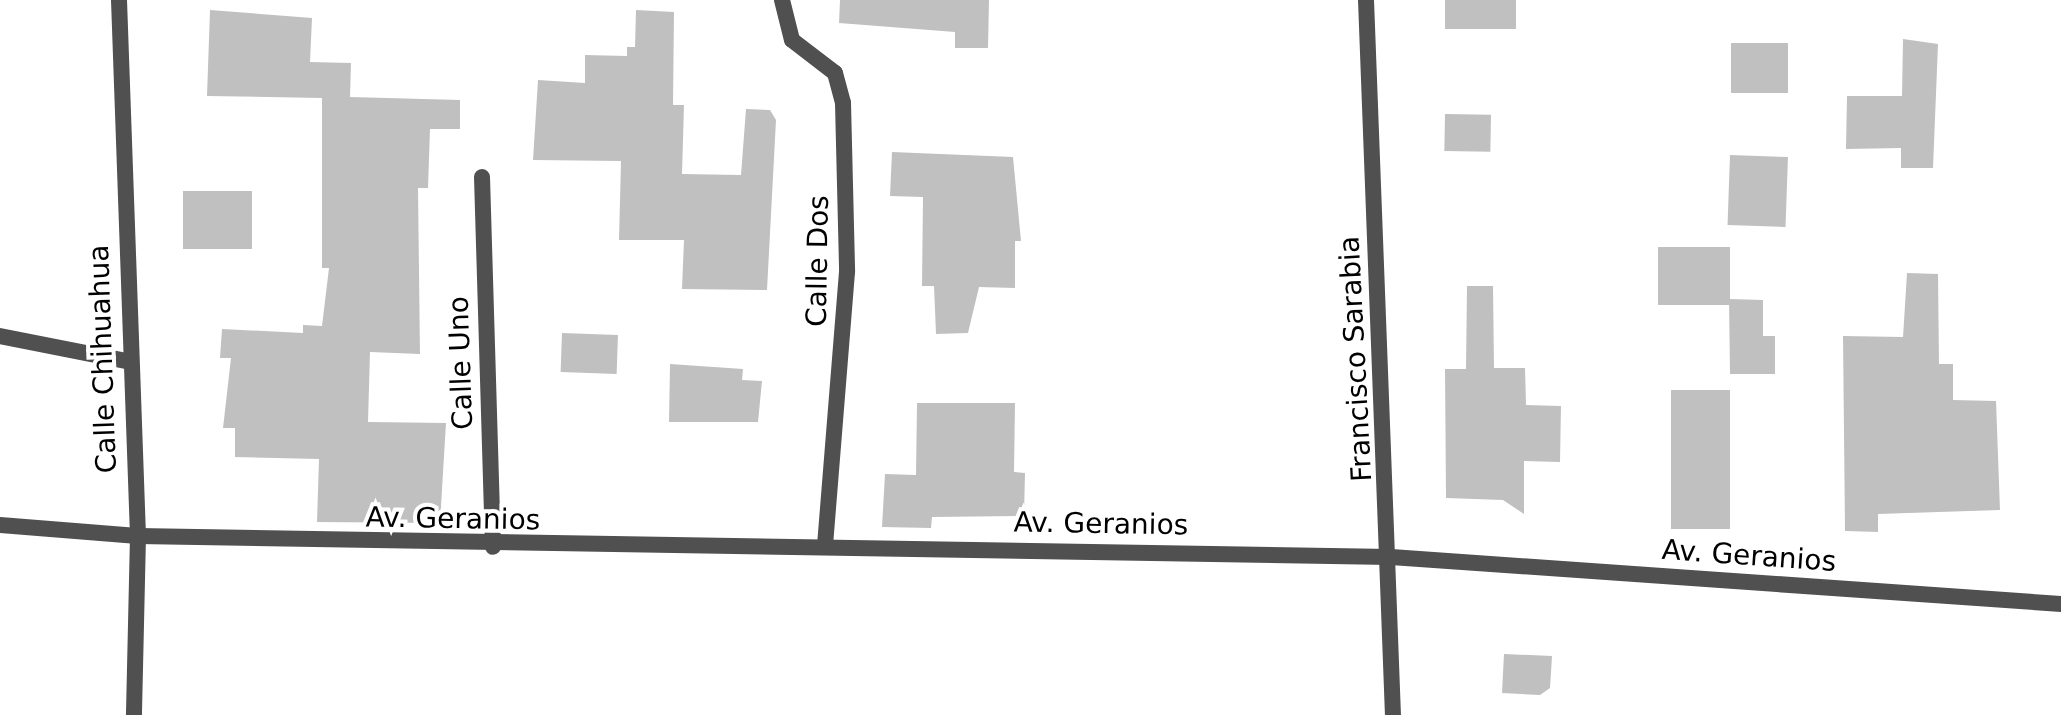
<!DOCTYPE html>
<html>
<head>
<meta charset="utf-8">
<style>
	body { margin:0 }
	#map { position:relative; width:2061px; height:715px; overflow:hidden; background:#fff; font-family:"DejaVu Sans",sans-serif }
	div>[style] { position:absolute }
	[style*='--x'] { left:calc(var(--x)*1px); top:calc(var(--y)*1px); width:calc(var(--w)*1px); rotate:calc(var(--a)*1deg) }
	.building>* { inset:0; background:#c0c0c0; transform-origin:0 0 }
	.lane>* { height:16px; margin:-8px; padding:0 8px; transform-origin:8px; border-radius:8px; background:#505050 }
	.street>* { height:16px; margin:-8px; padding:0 8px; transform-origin:8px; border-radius:8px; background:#505050 }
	span { translate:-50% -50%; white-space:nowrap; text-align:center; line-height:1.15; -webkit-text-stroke:8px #fff; paint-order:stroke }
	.street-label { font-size:28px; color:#000 }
</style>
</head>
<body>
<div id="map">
	<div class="building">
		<div style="clip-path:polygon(840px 0,989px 0,988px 48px,955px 48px,955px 32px,839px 23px)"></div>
		<div style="left:1445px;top:0;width:71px;height:29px"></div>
		<div style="clip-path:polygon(210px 10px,312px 18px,310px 62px,351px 63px,350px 97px,460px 100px,460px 129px,430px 129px,428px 188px,418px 188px,420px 354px,370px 352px,368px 422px,446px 423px,440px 523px,317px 522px,319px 459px,235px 457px,235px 428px,223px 428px,231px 358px,220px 358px,222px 329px,303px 333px,303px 325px,322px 326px,329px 268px,322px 268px,322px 98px,207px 96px)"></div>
		<div style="clip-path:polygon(636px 10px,674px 12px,673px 105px,684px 105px,682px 174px,741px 175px,746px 109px,770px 110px,776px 120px,767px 290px,682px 289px,684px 240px,619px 240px,621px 161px,533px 160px,538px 80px,585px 83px,585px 55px,627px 56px,627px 47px,635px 47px)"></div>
		<div style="clip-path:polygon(1903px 39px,1938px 44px,1933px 168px,1901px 168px,1901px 148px,1846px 149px,1847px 96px,1902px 96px)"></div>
		<div style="left:1788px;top:43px;width:50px;height:57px;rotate:90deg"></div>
		<div style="left:1445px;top:114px;width:46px;height:37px;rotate:1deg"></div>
		<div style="clip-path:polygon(892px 152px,1013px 157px,1021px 241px,1015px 241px,1015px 288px,979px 287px,968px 333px,936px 334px,934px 286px,922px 286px,923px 197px,890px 196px)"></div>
		<div style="left:1730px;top:155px;width:58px;height:70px;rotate:2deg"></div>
		<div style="left:183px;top:191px;width:69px;height:58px"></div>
		<div style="left:1658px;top:247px;width:72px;height:58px"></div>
		<div style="clip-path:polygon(1907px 273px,1938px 274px,1939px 364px,1953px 364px,1953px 400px,1996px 401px,2000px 510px,1878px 514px,1878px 532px,1845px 531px,1843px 336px,1903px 337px)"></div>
		<div style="clip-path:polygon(1467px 286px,1493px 286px,1494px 368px,1525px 368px,1526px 405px,1561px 406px,1560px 462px,1524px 461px,1524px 514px,1503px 500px,1446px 498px,1445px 369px,1466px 369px)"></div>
		<div style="clip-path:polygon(1729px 299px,1763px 300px,1763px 336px,1775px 336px,1775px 374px,1730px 374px)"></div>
		<div style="left:562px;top:333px;width:56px;height:39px;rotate:2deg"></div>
		<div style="clip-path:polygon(670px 364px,743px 369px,742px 380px,762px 381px,758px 422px,669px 422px)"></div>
		<div style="left:1671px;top:390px;width:59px;height:139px"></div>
		<div style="clip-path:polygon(917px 403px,1015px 403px,1014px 472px,1025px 473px,1024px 516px,932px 517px,931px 528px,882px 527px,885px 474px,916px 475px)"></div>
		<div style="clip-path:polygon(1504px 654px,1552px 656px,1550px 688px,1540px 695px,1502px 693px)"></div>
	</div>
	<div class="lane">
		<div style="--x:0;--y:525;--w:138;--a:4.6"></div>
	</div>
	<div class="street">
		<div style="--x:119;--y:0;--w:536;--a:87.97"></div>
		<div style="--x:138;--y:536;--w:179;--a:91.3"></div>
		<div style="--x:782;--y:0;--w:41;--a:76"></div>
		<div style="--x:792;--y:40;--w:54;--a:37.5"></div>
		<div style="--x:835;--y:73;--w:31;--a:75"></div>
		<div style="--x:843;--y:103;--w:169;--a:88.6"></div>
		<div style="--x:847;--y:272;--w:276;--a:94.6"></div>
		<div style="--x:1366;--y:0;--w:716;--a:87.84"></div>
		<div style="--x:482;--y:177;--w:370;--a:88.3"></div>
		<div style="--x:0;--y:336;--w:128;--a:11.2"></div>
		<div style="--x:138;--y:536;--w:1253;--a:0.96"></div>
		<div style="--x:1391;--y:557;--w:672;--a:4.01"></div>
	</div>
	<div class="street-label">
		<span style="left:818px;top:261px;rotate:-89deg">Calle Dos</span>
		<span style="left:103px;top:359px;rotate:-92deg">Calle Chihuahua</span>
		<span style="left:1356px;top:359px;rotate:-93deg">Francisco Sarabia</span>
		<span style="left:461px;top:363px;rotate:-92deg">Calle Uno</span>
		<span style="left:453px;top:519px;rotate:1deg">Av. Geranios</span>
		<span style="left:1101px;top:524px;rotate:1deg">Av. Geranios</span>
		<span style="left:1749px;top:556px;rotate:4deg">Av. Geranios</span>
	</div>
</div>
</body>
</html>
